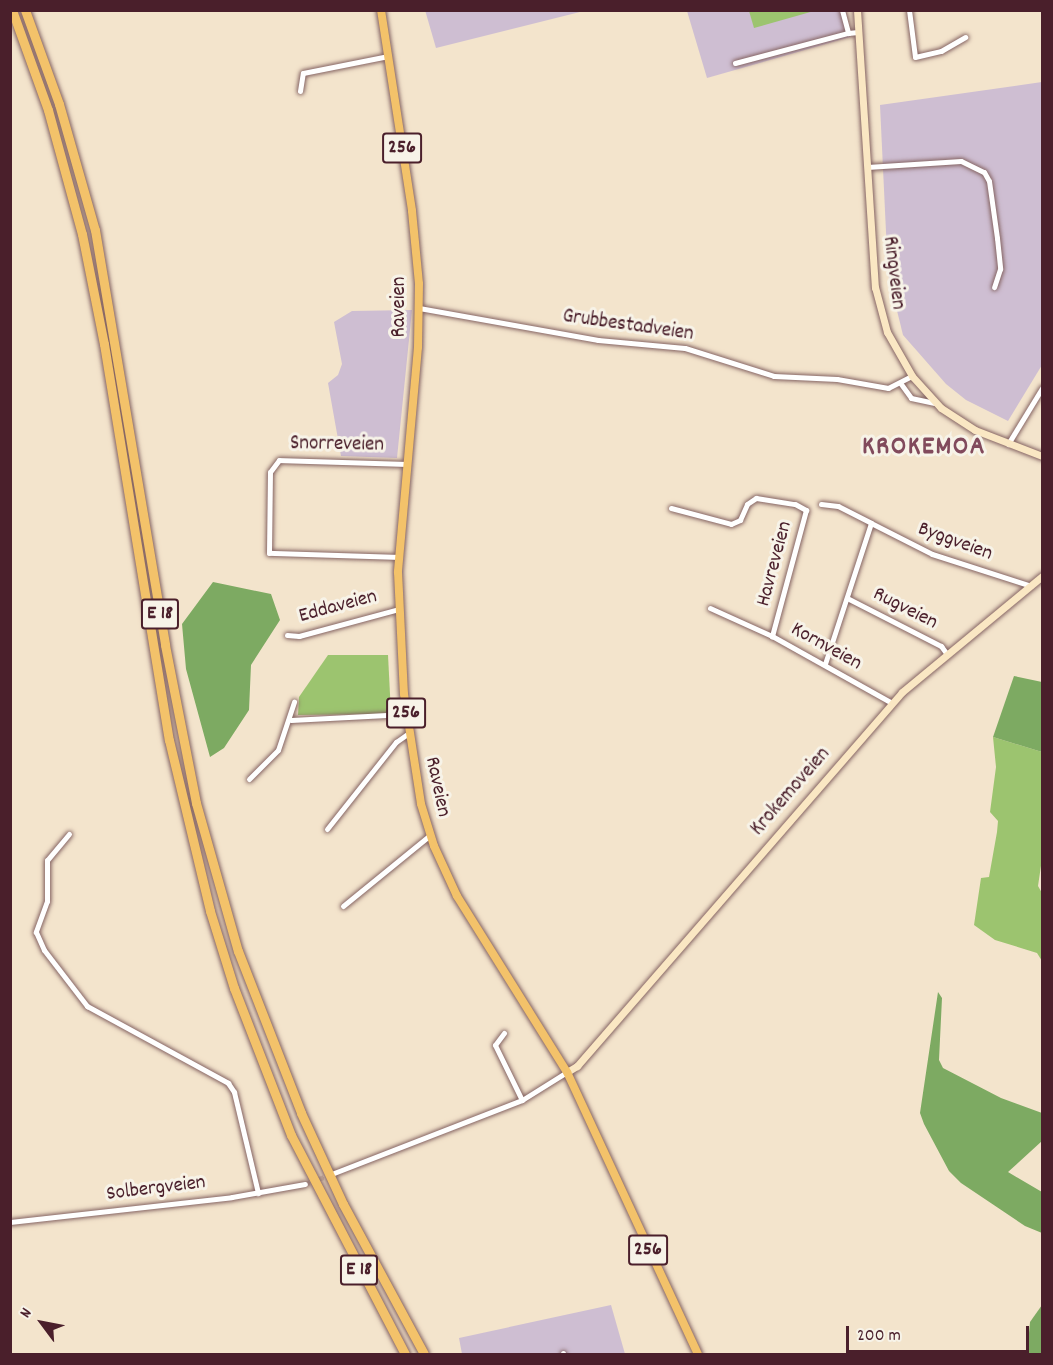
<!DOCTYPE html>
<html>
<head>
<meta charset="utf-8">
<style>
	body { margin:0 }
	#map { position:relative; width:1053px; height:1365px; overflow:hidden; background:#f3e4cc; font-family:Dekko,sans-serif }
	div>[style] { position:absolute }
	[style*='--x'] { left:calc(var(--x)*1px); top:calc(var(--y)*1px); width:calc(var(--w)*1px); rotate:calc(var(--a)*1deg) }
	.industrial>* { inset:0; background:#cebed2 }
	.green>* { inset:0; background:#9cc46f }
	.forest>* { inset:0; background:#7daa62 }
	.street-tunnel>* { height:5px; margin-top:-2.5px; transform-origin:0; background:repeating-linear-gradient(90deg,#d1bdac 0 5px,transparent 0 7.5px) }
	.roads { filter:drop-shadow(0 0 2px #856463) drop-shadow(0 0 2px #856463) }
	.street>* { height:5px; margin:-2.5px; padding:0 2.5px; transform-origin:2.5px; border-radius:2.5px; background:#fff }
	.secondary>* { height:7px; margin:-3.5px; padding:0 3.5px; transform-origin:3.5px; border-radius:3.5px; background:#fae7c3 }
	.primary>* { height:8px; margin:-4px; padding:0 4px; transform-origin:4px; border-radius:4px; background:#f3c26a }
	.highway>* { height:9px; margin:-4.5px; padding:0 4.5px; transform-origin:4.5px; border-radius:4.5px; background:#f3c26a }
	span { translate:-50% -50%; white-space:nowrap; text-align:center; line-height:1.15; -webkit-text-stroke:6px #f7f3e8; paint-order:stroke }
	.shield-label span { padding:2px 4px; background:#f7f3e8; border:2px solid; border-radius:4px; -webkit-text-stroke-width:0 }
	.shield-label { font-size:20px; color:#4a1f2b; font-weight:700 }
	.street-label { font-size:21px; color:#4a1f2b }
	.district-label { font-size:27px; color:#814a5c; font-weight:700; letter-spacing:1.5px }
	.frame { position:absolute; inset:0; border:12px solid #4a1f2b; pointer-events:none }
	.north { position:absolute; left:12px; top:1293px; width:60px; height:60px; -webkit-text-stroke:4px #f7f3e8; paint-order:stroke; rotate:302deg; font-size:16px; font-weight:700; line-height:24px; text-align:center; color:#4a1f2b }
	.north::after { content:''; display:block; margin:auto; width:21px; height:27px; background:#4a1f2b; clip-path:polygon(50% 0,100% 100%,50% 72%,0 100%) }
	.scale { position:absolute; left:846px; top:1326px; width:183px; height:27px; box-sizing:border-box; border:3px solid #4a1f2b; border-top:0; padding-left:8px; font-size:18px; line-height:21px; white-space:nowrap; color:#4a1f2b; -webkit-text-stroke:4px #f7f3e8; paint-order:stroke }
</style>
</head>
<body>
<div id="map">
	<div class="industrial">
		<div style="clip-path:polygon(425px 10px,584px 10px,584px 11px,436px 48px)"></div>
		<div style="clip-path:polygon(687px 11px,846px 11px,850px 37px,707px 78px)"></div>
		<div style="clip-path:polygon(1042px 82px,1042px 365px,1008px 421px,966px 400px,946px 384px,903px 335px,888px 274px,880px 105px)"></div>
		<div style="clip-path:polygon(412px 310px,397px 458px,341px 456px,328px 383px,338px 375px,342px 364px,334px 322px,352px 311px)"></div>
		<div style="clip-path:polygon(611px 1305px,625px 1354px,462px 1354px,459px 1338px)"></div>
	</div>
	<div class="green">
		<div style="clip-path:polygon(814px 11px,754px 28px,749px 11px,814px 10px)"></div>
		<div style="clip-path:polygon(328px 655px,388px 655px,391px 714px,298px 715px,299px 697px)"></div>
		<div style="clip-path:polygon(993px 737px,1042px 752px,1042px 859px,1038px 886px,1042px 893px,1042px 961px,1037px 953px,995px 940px,974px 925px,981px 878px,989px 877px,997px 832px,998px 821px,990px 812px,996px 767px)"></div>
	</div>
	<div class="forest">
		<div style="clip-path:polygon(213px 582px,271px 594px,280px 620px,251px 665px,249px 710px,224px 748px,210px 757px,186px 669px,182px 624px)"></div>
		<div style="clip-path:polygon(1014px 676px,1042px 682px,1042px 752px,993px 737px)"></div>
		<div style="clip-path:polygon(938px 992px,942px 998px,939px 1060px,943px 1068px,1001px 1098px,1042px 1113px,1042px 1141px,1008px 1172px,1042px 1192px,1042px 1233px,1025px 1226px,961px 1183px,949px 1171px,924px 1124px,920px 1113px)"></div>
		<div style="clip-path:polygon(1042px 1305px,1042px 1354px,1027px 1354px,1030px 1322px)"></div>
	</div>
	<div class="street-tunnel">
		<div style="--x:305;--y:1184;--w:27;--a:-20"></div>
	</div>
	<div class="roads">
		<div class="street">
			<div style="--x:842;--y:10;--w:24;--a:75"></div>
			<div style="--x:848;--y:33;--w:10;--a:-6"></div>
			<div style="--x:909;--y:10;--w:47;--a:82.7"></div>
			<div style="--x:915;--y:57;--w:27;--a:-13"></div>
			<div style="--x:941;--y:51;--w:28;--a:-30"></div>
			<div style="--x:735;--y:63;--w:117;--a:-14.9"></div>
			<div style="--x:300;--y:91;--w:18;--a:-81"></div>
			<div style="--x:303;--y:73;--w:87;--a:-11.3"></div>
			<div style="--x:867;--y:167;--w:94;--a:-3.7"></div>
			<div style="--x:961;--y:161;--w:25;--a:26"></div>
			<div style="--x:984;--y:172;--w:10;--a:61"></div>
			<div style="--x:989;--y:181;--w:58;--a:82"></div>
			<div style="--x:997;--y:238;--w:31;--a:84"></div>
			<div style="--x:1000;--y:269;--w:19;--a:108"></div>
			<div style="--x:419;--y:308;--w:182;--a:10.1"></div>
			<div style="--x:598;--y:340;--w:87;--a:5.3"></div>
			<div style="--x:685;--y:348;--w:93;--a:17.5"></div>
			<div style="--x:774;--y:376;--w:63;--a:2.7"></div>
			<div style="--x:837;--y:379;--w:52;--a:10"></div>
			<div style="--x:888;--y:388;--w:27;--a:-27"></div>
			<div style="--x:901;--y:384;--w:17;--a:54"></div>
			<div style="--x:911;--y:398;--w:24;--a:12"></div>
			<div style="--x:1008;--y:444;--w:66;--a:-58.7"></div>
			<div style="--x:821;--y:504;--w:17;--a:7"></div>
			<div style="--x:838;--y:506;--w:37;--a:27"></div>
			<div style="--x:871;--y:523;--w:148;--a:108.1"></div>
			<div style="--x:671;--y:508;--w:62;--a:14.9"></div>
			<div style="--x:731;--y:524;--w:10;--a:-24"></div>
			<div style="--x:740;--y:520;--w:17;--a:-66"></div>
			<div style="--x:747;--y:504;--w:11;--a:-34"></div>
			<div style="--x:756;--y:498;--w:39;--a:9"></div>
			<div style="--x:795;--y:504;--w:13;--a:29"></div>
			<div style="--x:806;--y:510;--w:131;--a:105.1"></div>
			<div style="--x:871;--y:523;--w:68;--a:26.9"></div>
			<div style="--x:932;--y:554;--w:104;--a:17.9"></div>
			<div style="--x:398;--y:557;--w:129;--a:-178.2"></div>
			<div style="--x:269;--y:553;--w:81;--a:-89.3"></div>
			<div style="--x:270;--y:472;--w:15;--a:-53"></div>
			<div style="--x:279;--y:460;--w:126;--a:1.8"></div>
			<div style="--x:847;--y:598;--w:106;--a:27.1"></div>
			<div style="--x:941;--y:646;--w:9;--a:54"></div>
			<div style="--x:710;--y:608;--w:68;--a:24.3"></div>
			<div style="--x:772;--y:636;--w:137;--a:29.2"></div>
			<div style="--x:287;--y:635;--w:12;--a:5"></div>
			<div style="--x:299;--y:636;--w:104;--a:-15.1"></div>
			<div style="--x:291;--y:720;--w:115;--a:-3"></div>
			<div style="--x:249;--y:779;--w:41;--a:-45"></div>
			<div style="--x:278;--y:750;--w:51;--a:-71.6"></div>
			<div style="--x:327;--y:829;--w:111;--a:-51.6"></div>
			<div style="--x:396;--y:742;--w:16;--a:-35"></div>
			<div style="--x:69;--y:834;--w:34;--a:130"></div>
			<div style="--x:47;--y:860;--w:41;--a:90"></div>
			<div style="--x:47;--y:901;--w:33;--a:110"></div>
			<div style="--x:36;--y:932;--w:20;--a:66"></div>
			<div style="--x:44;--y:950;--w:71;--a:52.5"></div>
			<div style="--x:87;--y:1006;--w:161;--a:28.6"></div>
			<div style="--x:228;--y:1083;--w:11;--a:56"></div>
			<div style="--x:234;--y:1092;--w:104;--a:76.6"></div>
			<div style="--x:343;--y:906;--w:112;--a:-39.2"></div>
			<div style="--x:504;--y:1033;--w:15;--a:127"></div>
			<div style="--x:495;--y:1045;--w:61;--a:63.9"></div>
			<div style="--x:334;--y:1173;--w:202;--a:-21.2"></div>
			<div style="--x:522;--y:1100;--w:53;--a:-31.9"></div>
			<div style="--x:10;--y:1222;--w:223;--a:-6.4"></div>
			<div style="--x:232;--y:1197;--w:74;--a:-10.1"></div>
			<div style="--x:563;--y:1353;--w:1;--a:90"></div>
		</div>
		<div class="secondary">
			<div style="--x:857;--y:10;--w:278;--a:86.3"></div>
			<div style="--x:875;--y:287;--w:47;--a:75.1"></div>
			<div style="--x:887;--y:332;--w:51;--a:60.4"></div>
			<div style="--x:912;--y:376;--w:43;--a:47.8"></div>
			<div style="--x:941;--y:408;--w:40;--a:32.9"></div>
			<div style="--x:975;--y:430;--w:72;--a:21.2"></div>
			<div style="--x:567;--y:1072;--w:12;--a:-31"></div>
			<div style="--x:577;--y:1066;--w:495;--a:-49"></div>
			<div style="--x:902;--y:692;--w:182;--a:-39.6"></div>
		</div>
		<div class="primary">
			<div style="--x:381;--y:10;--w:203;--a:81.2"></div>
			<div style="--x:412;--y:211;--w:73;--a:84.5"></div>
			<div style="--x:419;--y:284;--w:63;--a:90.9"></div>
			<div style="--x:418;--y:347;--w:226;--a:95.1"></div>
			<div style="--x:398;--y:572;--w:122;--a:87.2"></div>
			<div style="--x:404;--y:694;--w:111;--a:81.2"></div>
			<div style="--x:421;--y:804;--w:44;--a:72.8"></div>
			<div style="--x:434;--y:846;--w:55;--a:65.3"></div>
			<div style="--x:457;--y:896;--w:208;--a:58"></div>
			<div style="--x:567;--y:1072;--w:311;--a:65.1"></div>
		</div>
		<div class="highway">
			<div style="--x:12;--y:10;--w:106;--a:70.2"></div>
			<div style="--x:48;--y:110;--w:129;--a:74.7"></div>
			<div style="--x:82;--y:234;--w:112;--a:78.7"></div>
			<div style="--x:104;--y:344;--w:401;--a:80.7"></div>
			<div style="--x:169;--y:740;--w:176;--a:76.5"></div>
			<div style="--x:210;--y:911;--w:81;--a:72.7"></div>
			<div style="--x:234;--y:988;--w:158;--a:68.8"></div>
			<div style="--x:291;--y:1135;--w:247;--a:62.5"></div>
			<div style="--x:25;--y:10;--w:100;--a:70.1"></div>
			<div style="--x:59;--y:104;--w:131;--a:74.1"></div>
			<div style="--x:95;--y:230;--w:421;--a:80.4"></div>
			<div style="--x:165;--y:645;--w:161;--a:78.9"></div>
			<div style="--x:196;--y:803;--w:154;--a:74.2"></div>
			<div style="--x:238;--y:951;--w:174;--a:68.7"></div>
			<div style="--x:301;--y:1113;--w:100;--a:65.2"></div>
			<div style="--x:343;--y:1204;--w:170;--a:61.6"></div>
		</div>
	</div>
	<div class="shield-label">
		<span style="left:402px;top:148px">256</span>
		<span style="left:160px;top:614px">E 18</span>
		<span style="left:406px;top:713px">256</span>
		<span style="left:648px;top:1250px">256</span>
		<span style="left:359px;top:1270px">E 18</span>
	</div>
	<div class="street-label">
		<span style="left:893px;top:273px;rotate:83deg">Ringveien</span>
		<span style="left:400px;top:307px;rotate:-90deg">Raveien</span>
		<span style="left:628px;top:326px;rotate:8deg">Grubbestadveien</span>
		<span style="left:337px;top:445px;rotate:1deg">Snorreveien</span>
		<span style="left:955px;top:542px;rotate:20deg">Byggveien</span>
		<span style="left:775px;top:564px;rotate:-75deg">Havreveien</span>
		<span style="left:338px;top:607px;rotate:-15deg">Eddaveien</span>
		<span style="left:905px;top:609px;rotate:27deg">Rugveien</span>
		<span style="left:826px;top:647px;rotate:29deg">Kornveien</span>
		<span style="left:437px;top:787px;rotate:78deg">Raveien</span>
		<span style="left:791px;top:792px;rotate:-49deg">Krokemoveien</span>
		<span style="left:156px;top:1189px;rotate:-7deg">Solbergveien</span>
	</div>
	<div class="district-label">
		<span style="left:924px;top:448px">KROKEMOA</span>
	</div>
	<div class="frame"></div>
	<div class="north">N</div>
	<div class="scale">200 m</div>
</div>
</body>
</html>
